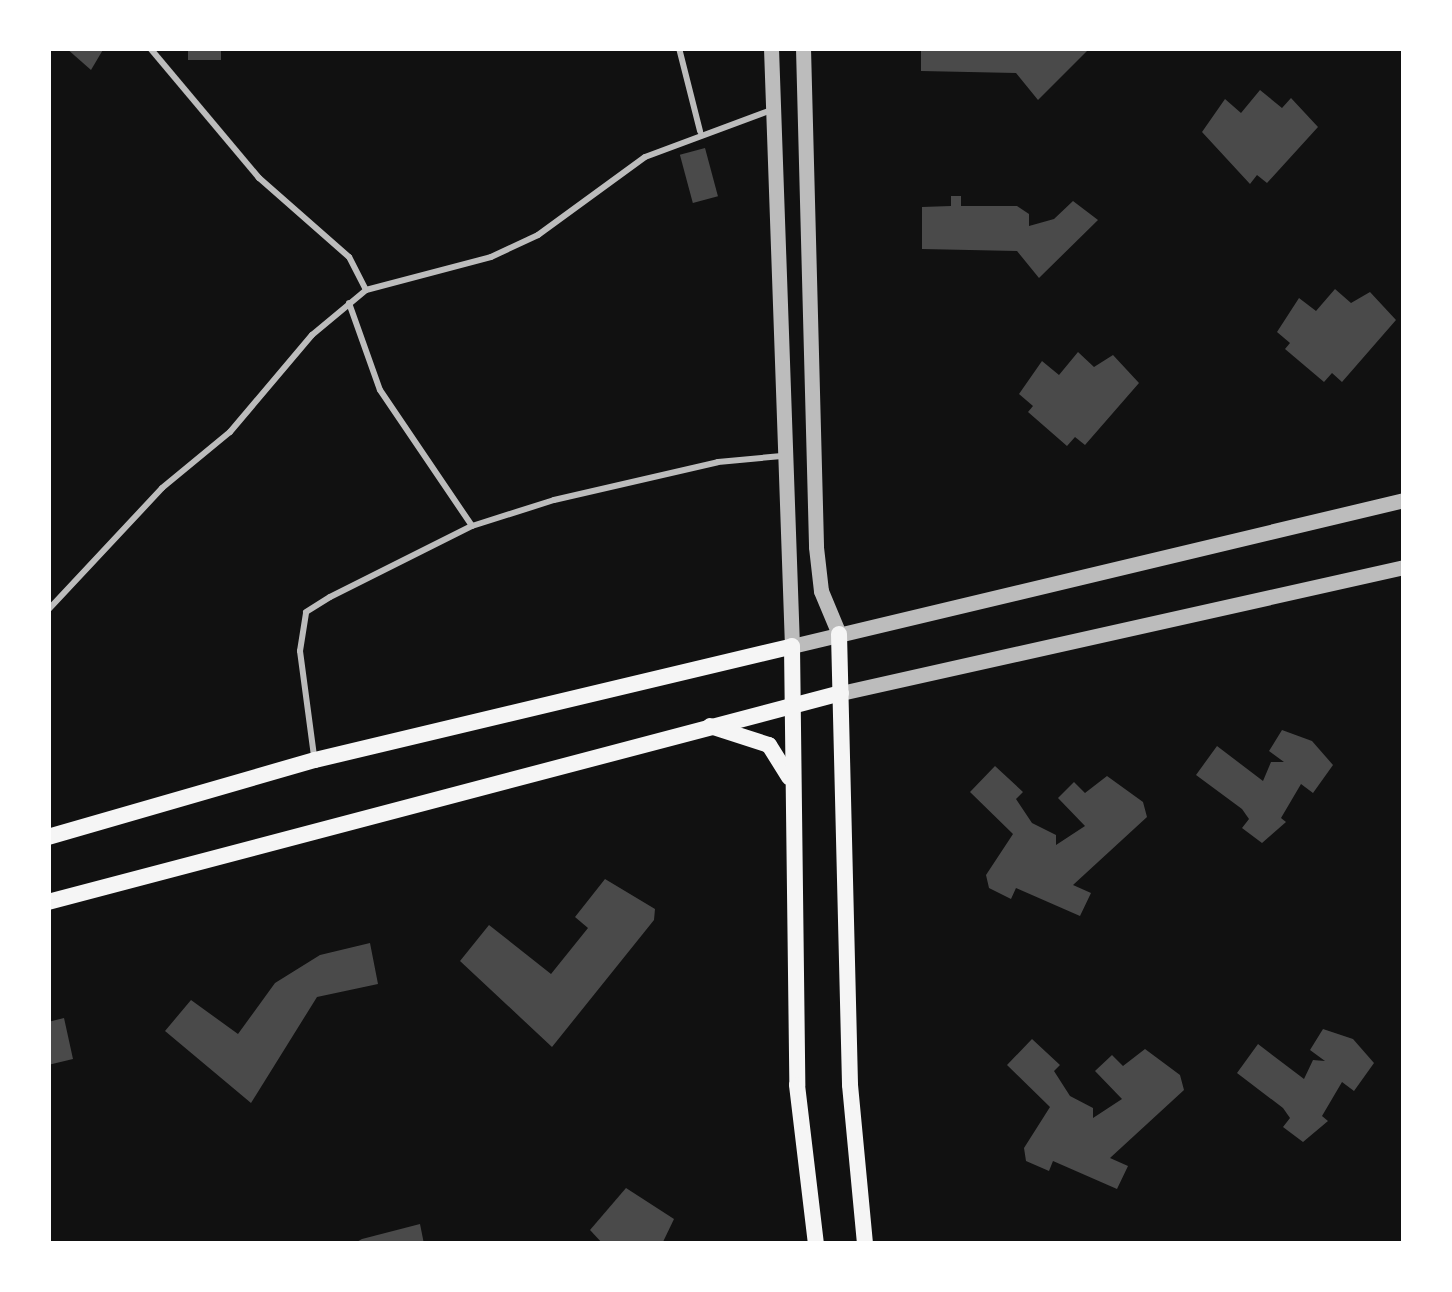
<!DOCTYPE html>
<html>
<head>
<meta charset="utf-8">
<style>
	body { margin:0 }
	#map { position:relative; width:1452px; height:1292px; overflow:hidden; background:#111; font-family:"Sofia Sans Condensed",sans-serif }
	div>[style] { position:absolute }
	[style*='--x'] { left:calc(var(--x)*1px); top:calc(var(--y)*1px); width:calc(var(--w)*1px); rotate:calc(var(--a)*1deg) }
	.building>* { inset:0; background:#4a4a4a; transform-origin:0 0 }
	.service>* { height:6px; margin:-3px; padding:0 3px; transform-origin:3px; border-radius:3px; background:#bcbcbc }
	.tertiary>* { height:15px; margin:-7.5px; padding:0 7.5px; transform-origin:7.5px; border-radius:7.5px; background:#bcbcbc }
	.secondary>* { height:16px; margin:-8px; padding:0 8px; transform-origin:8px; border-radius:8px; background:#f5f5f5 }
	span { translate:-50% -50%; white-space:nowrap; text-align:center; line-height:1.15; -webkit-text-stroke:12px #fff; paint-order:stroke }
	.frame { position:absolute; inset:0; border:51px solid #fff; pointer-events:none }
</style>
</head>
<body>
<div id="map">
	<div class="building">
		<div style="clip-path:polygon(66px 48px,104px 48px,91px 70px)"></div>
		<div style="left:188px;top:48px;width:33px;height:12px"></div>
		<div style="clip-path:polygon(921px 48px,1090px 48px,1038px 100px,1016px 73px,921px 71px)"></div>
		<div style="clip-path:polygon(1260px 90px,1282px 108px,1291px 98px,1318px 127px,1267px 183px,1257px 175px,1250px 184px,1202px 132px,1225px 99px,1241px 113px)"></div>
		<div style="left:705px;top:148px;width:50px;height:26px;rotate:75deg"></div>
		<div style="clip-path:polygon(951px 196px,961px 196px,961px 206px,1017px 206px,1029px 214px,1029px 226px,1054px 219px,1073px 201px,1098px 220px,1039px 278px,1017px 251px,922px 249px,922px 207px,951px 206px)"></div>
		<div style="clip-path:polygon(1335px 289px,1351px 303px,1370px 292px,1396px 320px,1342px 382px,1332px 373px,1324px 382px,1285px 349px,1290px 343px,1277px 332px,1299px 298px,1316px 311px)"></div>
		<div style="clip-path:polygon(1078px 352px,1094px 367px,1113px 355px,1139px 383px,1085px 445px,1075px 437px,1067px 446px,1028px 412px,1033px 406px,1019px 394px,1042px 361px,1059px 375px)"></div>
		<div style="clip-path:polygon(1282px 730px,1312px 741px,1333px 765px,1313px 793px,1301px 784px,1281px 818px,1286px 822px,1262px 843px,1242px 828px,1249px 819px,1242px 809px,1196px 775px,1217px 746px,1263px 781px,1271px 762px,1284px 762px,1269px 751px)"></div>
		<div style="clip-path:polygon(995px 766px,1023px 792px,1016px 799px,1032px 823px,1056px 835px,1056px 845px,1085px 826px,1058px 798px,1074px 782px,1085px 793px,1107px 776px,1143px 802px,1147px 817px,1073px 885px,1091px 893px,1080px 916px,1016px 888px,1011px 899px,989px 888px,986px 875px,1013px 834px,970px 792px)"></div>
		<div style="clip-path:polygon(605px 879px,655px 909px,654px 920px,552px 1047px,460px 961px,489px 925px,551px 974px,588px 928px,575px 917px)"></div>
		<div style="clip-path:polygon(370px 943px,378px 984px,317px 997px,251px 1103px,165px 1031px,191px 1000px,238px 1034px,275px 983px,320px 955px)"></div>
		<div style="clip-path:polygon(64px 1018px,73px 1059px,48px 1065px,48px 1022px)"></div>
		<div style="clip-path:polygon(1323px 1029px,1353px 1039px,1374px 1063px,1354px 1091px,1342px 1082px,1322px 1116px,1328px 1121px,1303px 1142px,1283px 1127px,1290px 1118px,1283px 1108px,1237px 1073px,1258px 1044px,1304px 1079px,1313px 1060px,1325px 1061px,1310px 1050px)"></div>
		<div style="clip-path:polygon(1032px 1039px,1060px 1065px,1054px 1071px,1070px 1096px,1093px 1108px,1093px 1118px,1122px 1099px,1095px 1071px,1112px 1055px,1123px 1066px,1145px 1049px,1180px 1075px,1184px 1090px,1110px 1158px,1128px 1166px,1117px 1189px,1053px 1161px,1049px 1171px,1026px 1161px,1024px 1148px,1050px 1107px,1007px 1065px)"></div>
		<div style="clip-path:polygon(626px 1188px,674px 1219px,662px 1244px,603px 1244px,590px 1230px)"></div>
		<div style="clip-path:polygon(420px 1224px,424px 1244px,353px 1244px,362px 1239px)"></div>
	</div>
	<div class="service">
		<div style="--x:679;--y:48;--w:86;--a:75.8"></div>
		<div style="--x:366;--y:290;--w:129;--a:-14.8"></div>
		<div style="--x:491;--y:257;--w:52;--a:-25.1"></div>
		<div style="--x:538;--y:235;--w:132;--a:-36.1"></div>
		<div style="--x:645;--y:157;--w:132;--a:-20.4"></div>
		<div style="--x:349;--y:303;--w:92;--a:70.4"></div>
		<div style="--x:380;--y:390;--w:164;--a:55.9"></div>
		<div style="--x:48;--y:610;--w:167;--a:-46.9"></div>
		<div style="--x:162;--y:488;--w:88;--a:-39.5"></div>
		<div style="--x:230;--y:432;--w:127;--a:-49.8"></div>
		<div style="--x:312;--y:335;--w:70;--a:-39.8"></div>
		<div style="--x:366;--y:290;--w:37;--a:-117"></div>
		<div style="--x:349;--y:257;--w:120;--a:-138.7"></div>
		<div style="--x:259;--y:178;--w:170;--a:-130"></div>
		<div style="--x:314;--y:756;--w:106;--a:-97.6"></div>
		<div style="--x:300;--y:651;--w:39;--a:-81"></div>
		<div style="--x:306;--y:612;--w:28;--a:-32"></div>
		<div style="--x:330;--y:597;--w:159;--a:-26.6"></div>
		<div style="--x:472;--y:526;--w:86;--a:-17.6"></div>
		<div style="--x:554;--y:500;--w:168;--a:-13"></div>
		<div style="--x:718;--y:462;--w:64;--a:-5.4"></div>
	</div>
	<div class="tertiary">
		<div style="--x:771;--y:48;--w:598;--a:87.99"></div>
		<div style="--x:792;--y:646;--w:629;--a:-13.42"></div>
		<div style="--x:803;--y:48;--w:499;--a:88.5"></div>
		<div style="--x:816;--y:547;--w:44;--a:83.5"></div>
		<div style="--x:821;--y:591;--w:47;--a:67.3"></div>
		<div style="--x:841;--y:693;--w:577;--a:-12.61"></div>
	</div>
	<div class="secondary">
		<div style="--x:839;--y:634;--w:451;--a:88.6"></div>
		<div style="--x:850;--y:1085;--w:160;--a:84.6"></div>
		<div style="--x:710;--y:726;--w:62;--a:17.9"></div>
		<div style="--x:769;--y:745;--w:38;--a:58"></div>
		<div style="--x:48;--y:837;--w:278;--a:-16.1"></div>
		<div style="--x:315;--y:760;--w:490;--a:-13.4"></div>
		<div style="--x:792;--y:646;--w:439;--a:89.3"></div>
		<div style="--x:797;--y:1085;--w:160;--a:83.2"></div>
		<div style="--x:48;--y:902;--w:820;--a:-14.76"></div>
	</div>
	<div class="frame"></div>
</div>
</body>
</html>
